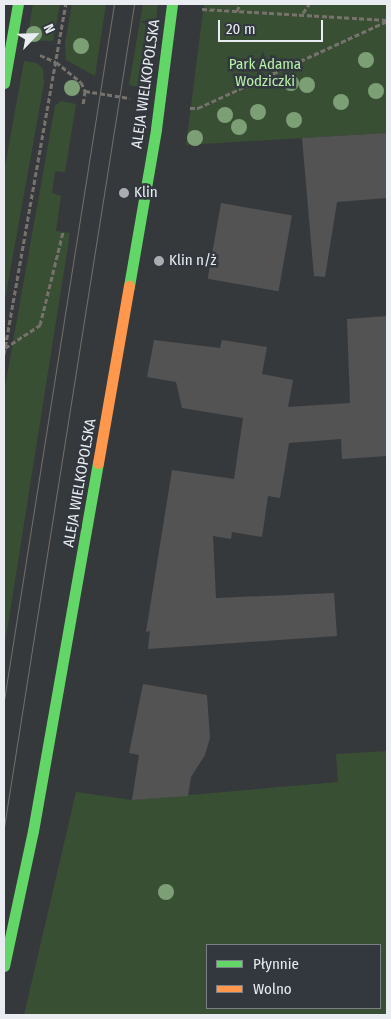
<!DOCTYPE html>
<html>
<head>
<meta charset="utf-8">
<style>
	body { margin:0 }
	#map { position:relative; width:391px; height:1019px; overflow:hidden; background:#36393c; font-family:"Fira Sans Condensed",sans-serif }
	div>[style] { position:absolute }
	[style*='--x'] { left:calc(var(--x)*1px); top:calc(var(--y)*1px); width:calc(var(--w)*1px); rotate:calc(var(--a)*1deg) }
	.green>* { inset:0; background:#394f33 }
	.building>* { inset:0; background:#535354; transform-origin:0 0 }
	.path>* { height:3px; margin-top:-1.5px; transform-origin:0; background:repeating-linear-gradient(90deg,#77726c 0 5px,transparent 0 7.5px) }
	.fast>* { height:11px; margin:-5.5px; padding:0 5.5px; transform-origin:5.5px; border-radius:5.5px; background:#63d668 }
	.slow>* { height:11px; margin:-5.5px; padding:0 5.5px; transform-origin:5.5px; border-radius:5.5px; background:#ff974d }
	.tram>* { height:1px; margin:-0.5px; padding:0 0.5px; transform-origin:0.5px; border-radius:0.5px; background:#736f6b }
	.trees>* { width:16px; height:16px; margin:-8px; border-radius:50%; background:#7c9f76 }
	.dots>* { width:14px; height:14px; translate:-50% -50%; box-sizing:border-box; border:2px solid #33383f; border-radius:50% }
	span { translate:-50% -50%; white-space:nowrap; text-align:center; line-height:1.15; -webkit-text-stroke:5px #33383f; paint-order:stroke }
	.park-label { font-size:15px; color:#b6f2a6 }
	.street-label { font-size:15px; color:#e9edf1 }
	.poi-label { font-size:15px; color:#e9edf1 }
	.left { translate:0 -50%; text-align:left }
	.frame { position:absolute; inset:0; border:5px solid #e9edf1; pointer-events:none }
	.legend { position:absolute; left:206px; top:944px; width:175px; height:65px; box-sizing:border-box; background:#33383f; border:1px solid #7c8086; margin:0; padding:6px 9px; list-style:none; font-size:15px; color:#e9edf1 }
	.legend li { display:flex; align-items:center; gap:10px; height:25px }
	.legend b { width:25px; border:1px solid #7c8086 }
	.north { position:absolute; left:10px; top:10px; width:50px; height:50px; -webkit-text-stroke:4px #33383f; paint-order:stroke; rotate:66deg; font-size:14px; font-weight:700; line-height:20px; text-align:center; color:#e9edf1 }
	.north::after { content:''; display:block; margin:auto; width:18px; height:22px; background:#e9edf1; clip-path:polygon(50% 0,100% 100%,50% 72%,0 100%) }
	.scale { position:absolute; left:218px; top:20px; width:105px; height:22px; box-sizing:border-box; border:2px solid #e9edf1; border-top:0; padding-left:6px; font-size:15px; line-height:18px; white-space:nowrap; color:#e9edf1; -webkit-text-stroke:4px #33383f; paint-order:stroke }
</style>
</head>
<body>
<div id="map">
	<div class="green">
		<div style="clip-path:polygon(33px 4px,60px 4px,53px 41px,27px 40px)"></div>
		<div style="clip-path:polygon(72px 4px,106px 4px,95px 76px,66px 60px,65px 43px)"></div>
		<div style="clip-path:polygon(143px 4px,158px 4px,148px 89px,129px 85px)"></div>
		<div style="clip-path:polygon(204px 4px,387px 4px,387px 133px,186px 145px)"></div>
		<div style="clip-path:polygon(24px 61px,37px 63px,43px 69px,44px 83px,4px 305px,4px 172px)"></div>
		<div style="clip-path:polygon(61px 101px,76px 104px,65px 172px,55px 171px,52px 193px,61px 196px,56px 231px,70px 233px,4px 650px,4px 392px,55px 106px)"></div>
		<div style="clip-path:polygon(evenodd,387px 751px,387px 1015px,24px 1015px,76px 792px,132px 800px,338px 782px,336px 754px,387px 751px,207px 945px,380px 945px,380px 1008px,207px 1008px,207px 945px)"></div>
	</div>
	<div class="building">
		<div style="clip-path:polygon(387px 133px,387px 198px,337px 202px,325px 277px,314px 276px,302px 138px)"></div>
		<div style="left:221px;top:203px;width:72px;height:77px;rotate:10deg"></div>
		<div style="clip-path:polygon(387px 316px,387px 456px,342px 459px,341px 439px,289px 443px,280px 498px,268px 496px,262px 537px,232px 532px,231px 539px,213px 536px,216px 598px,334px 593px,337px 636px,148px 649px,150px 631px,146px 632px,172px 470px,234px 479px,243px 418px,182px 408px,176px 382px,147px 377px,154px 340px,220px 348px,222px 340px,267px 347px,262px 374px,293px 380px,288px 407px,350px 403px,347px 319px)"></div>
		<div style="clip-path:polygon(143px 684px,207px 695px,210px 738px,205px 755px,191px 777px,188px 796px,132px 800px,139px 755px,129px 753px)"></div>
	</div>
	<div class="path">
		<div style="--x:202;--y:9;--w:185;--a:3.4"></div>
		<div style="--x:237;--y:11;--w:8;--a:-67"></div>
		<div style="--x:303;--y:13;--w:11;--a:-56"></div>
		<div style="--x:40;--y:55;--w:17;--a:24"></div>
		<div style="--x:56;--y:62;--w:32;--a:39"></div>
		<div style="--x:81;--y:82;--w:10;--a:66"></div>
		<div style="--x:85;--y:91;--w:14;--a:98"></div>
		<div style="--x:85;--y:91;--w:45;--a:9"></div>
		<div style="--x:190;--y:108;--w:8;--a:0"></div>
		<div style="--x:198;--y:108;--w:208;--a:-24.7"></div>
		<div style="--x:5;--y:348;--w:42;--a:-33.3"></div>
		<div style="--x:40;--y:325;--w:96;--a:-76.1"></div>
		<div style="--x:4;--y:354;--w:355;--a:-80"></div>
	</div>
	<div class="fast">
		<div style="--x:4;--y:83;--w:80;--a:-80"></div>
		<div style="--x:129;--y:286;--w:159;--a:-80.2"></div>
		<div style="--x:156;--y:129;--w:126;--a:-82.7"></div>
		<div style="--x:4;--y:966;--w:138;--a:-77.9"></div>
		<div style="--x:33;--y:831;--w:374;--a:-80"></div>
	</div>
	<div class="slow">
		<div style="--x:98;--y:463;--w:180;--a:-80.1"></div>
	</div>
	<div class="tram">
		<div style="--x:4;--y:700;--w:705;--a:-81.02"></div>
		<div style="--x:4;--y:827;--w:833;--a:-81.02"></div>
	</div>
	<div class="trees">
		<div style="left:34px;top:34px"></div>
		<div style="left:81px;top:46px"></div>
		<div style="left:366px;top:60px"></div>
		<div style="left:291px;top:83px"></div>
		<div style="left:307px;top:85px"></div>
		<div style="left:72px;top:88px"></div>
		<div style="left:376px;top:91px"></div>
		<div style="left:341px;top:102px"></div>
		<div style="left:258px;top:112px"></div>
		<div style="left:225px;top:115px"></div>
		<div style="left:294px;top:120px"></div>
		<div style="left:239px;top:127px"></div>
		<div style="left:195px;top:138px"></div>
		<div style="left:166px;top:892px"></div>
	</div>
	<div class="dots">
		<div style="left:124px;top:193px;background:#aaaeb2"></div>
		<div style="left:159px;top:261px;background:#aaaeb2"></div>
	</div>
	<div class="park-label">
		<span style="left:265px;top:73px">Park Adama<br>Wodziczki</span>
	</div>
	<div class="street-label">
		<span style="left:146px;top:84px;rotate:-82deg">ALEJA WIELKOPOLSKA</span>
		<span style="left:80px;top:483px;rotate:-80deg">ALEJA WIELKOPOLSKA</span>
	</div>
	<div class="poi-label">
		<span class="left" style="left:134px;top:193px">Klin</span>
		<span class="left" style="left:169px;top:261px">Klin n/ż</span>
	</div>
	<div class="frame"></div>
	<ul class="legend">
	<li><b style="height:6px;background:#63d668"></b>Płynnie</li>
	<li><b style="height:6px;background:#ff974d"></b>Wolno</li>
	</ul>
	<div class="north">N</div>
	<div class="scale">20 m</div>
</div>
</body>
</html>
